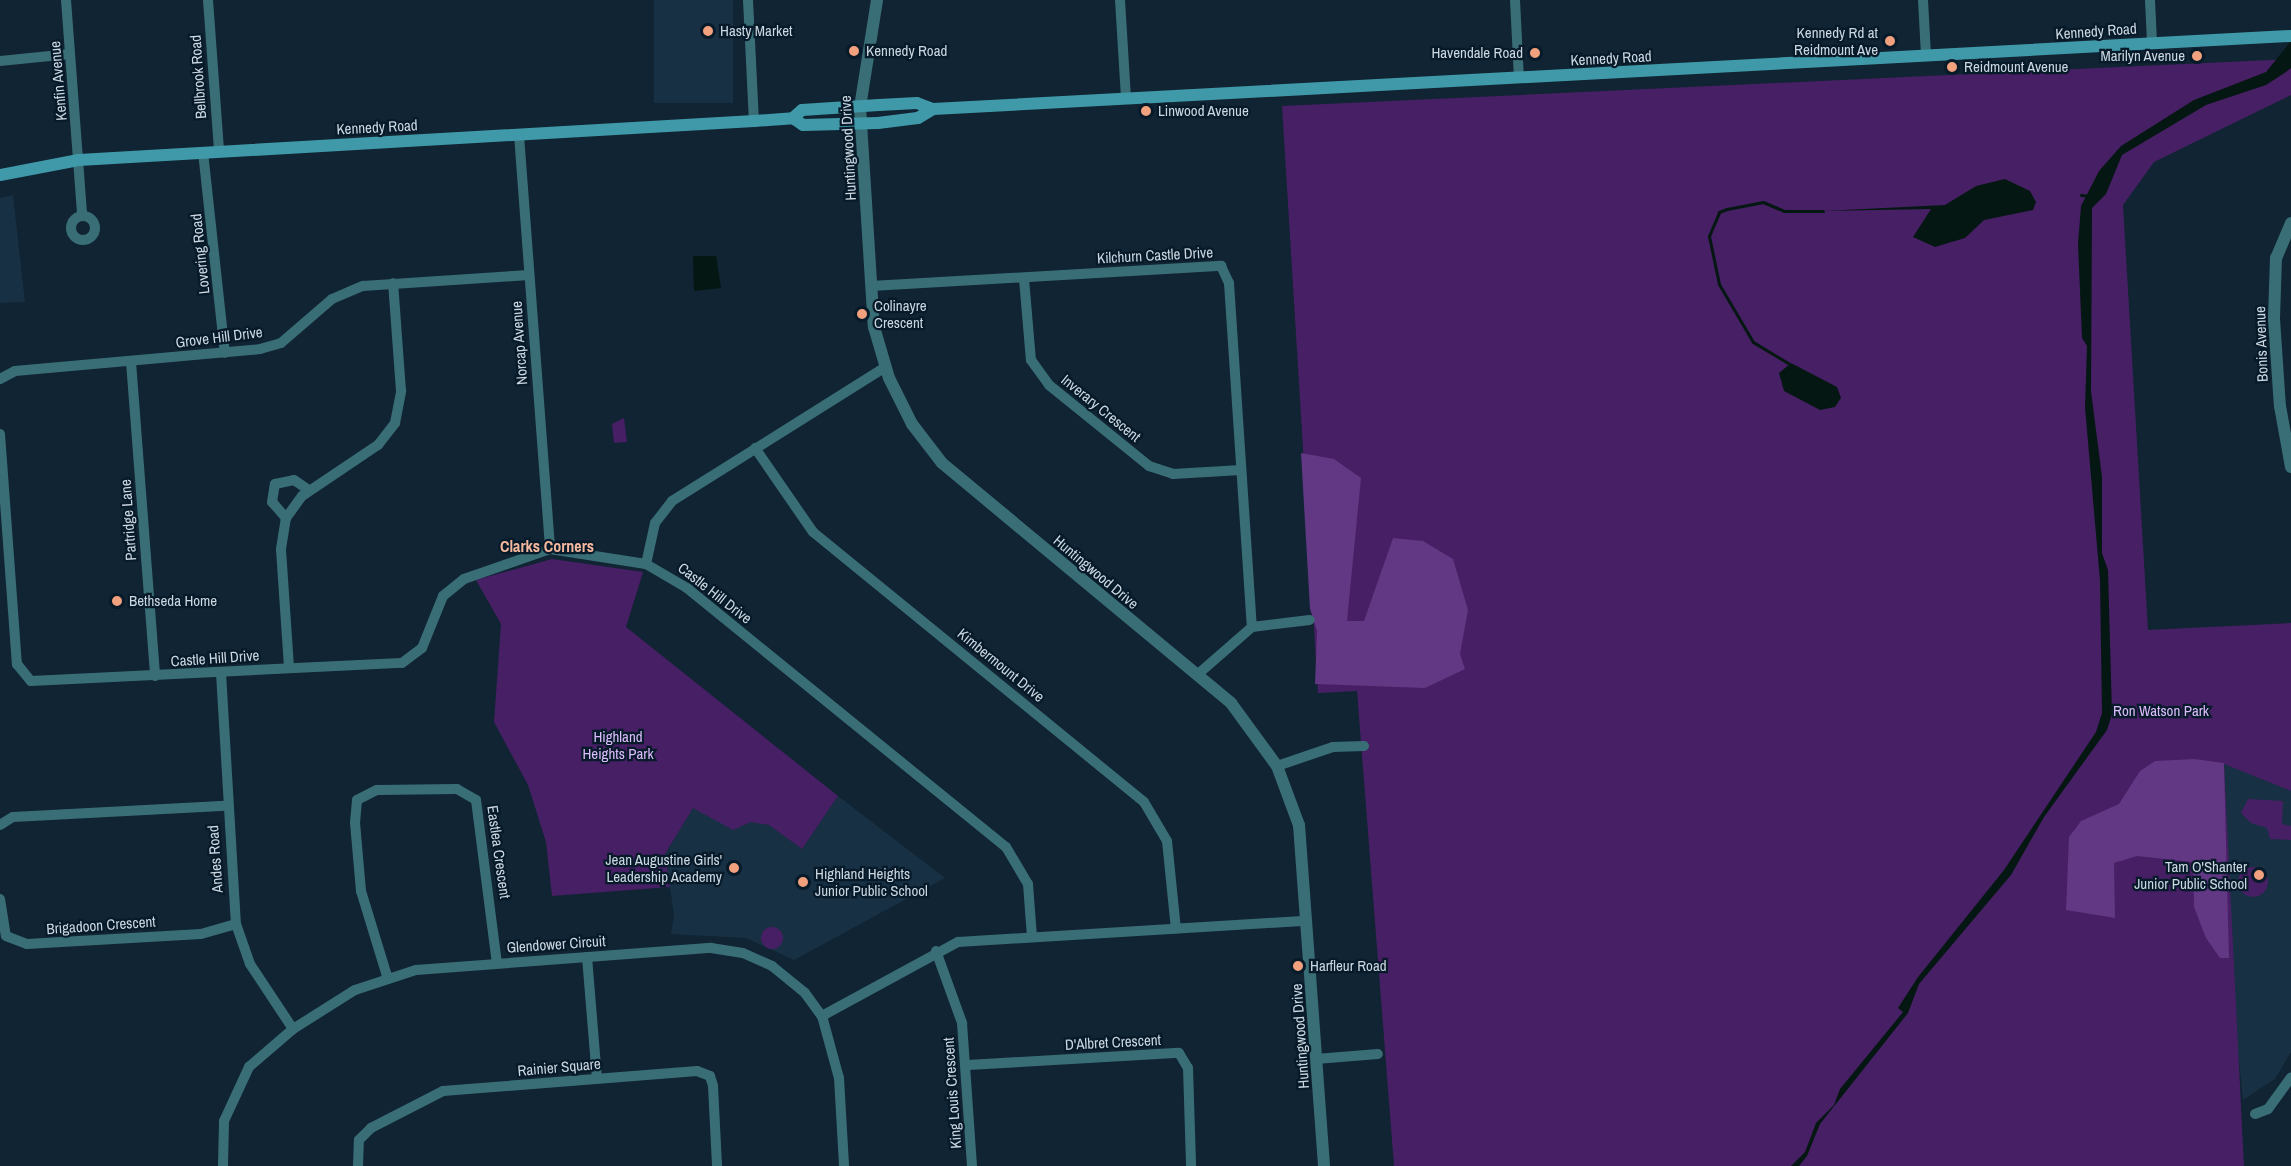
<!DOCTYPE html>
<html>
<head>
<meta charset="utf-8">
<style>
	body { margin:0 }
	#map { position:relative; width:2291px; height:1166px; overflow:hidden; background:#102433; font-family:"Archivo Narrow",sans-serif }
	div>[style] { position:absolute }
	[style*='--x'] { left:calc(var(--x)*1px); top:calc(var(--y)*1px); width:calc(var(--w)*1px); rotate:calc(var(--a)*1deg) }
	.built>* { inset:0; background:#173043; transform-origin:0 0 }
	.green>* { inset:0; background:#471f64 }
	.round { border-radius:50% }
	.forest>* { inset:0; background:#623784 }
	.water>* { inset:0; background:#051713 }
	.stream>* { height:3px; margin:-1.5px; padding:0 1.5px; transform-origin:1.5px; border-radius:1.5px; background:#051713 }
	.minor>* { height:10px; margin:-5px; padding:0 5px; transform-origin:5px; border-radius:5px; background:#3a6e77 }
	.minor>.ring { margin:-5px; padding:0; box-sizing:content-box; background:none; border:10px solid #3a6e77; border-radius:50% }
	.tertiary>* { height:12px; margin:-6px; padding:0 6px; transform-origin:6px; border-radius:6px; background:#3a6e77 }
	.secondary>* { height:12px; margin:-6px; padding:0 6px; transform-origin:6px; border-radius:6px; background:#4099a8 }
	.dots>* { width:16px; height:16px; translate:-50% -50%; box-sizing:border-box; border:3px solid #071a29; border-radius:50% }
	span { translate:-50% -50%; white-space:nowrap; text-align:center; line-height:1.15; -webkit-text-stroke:4.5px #071a29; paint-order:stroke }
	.poi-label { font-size:15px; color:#cbd7e1 }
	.left { translate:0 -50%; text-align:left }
	.right { translate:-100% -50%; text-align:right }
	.street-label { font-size:15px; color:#cbd7e1 }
	.park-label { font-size:15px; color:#dcbcfc }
	.neighbourhood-label { font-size:16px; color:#f5b89e; font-weight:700 }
</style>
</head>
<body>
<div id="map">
	<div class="built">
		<div style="left:654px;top:0;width:79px;height:103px"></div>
		<div style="clip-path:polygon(13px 195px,25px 302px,0 303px,0 198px)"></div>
		<div style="clip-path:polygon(2224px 763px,2291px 791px,2291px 1052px,2275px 1079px,2243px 1100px,2229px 958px)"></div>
		<div style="clip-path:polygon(838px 796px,945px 878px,794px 960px,746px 938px,671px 934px,674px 915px,665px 854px,693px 808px,750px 808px,802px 849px)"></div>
	</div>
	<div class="green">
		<div style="clip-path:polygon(2291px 59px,2291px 95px,2154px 162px,2123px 205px,2148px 630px,2291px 623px,2291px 791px,2224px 764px,2244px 1166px,1394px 1166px,1357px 691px,1318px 693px,1282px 106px)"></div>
		<div style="clip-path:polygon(624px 418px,627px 442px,614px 443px,612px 424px)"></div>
		<div style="clip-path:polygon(552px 559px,643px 572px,626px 627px,838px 796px,802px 849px,769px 825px,751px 822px,733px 830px,693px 808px,665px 854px,670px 887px,552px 896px,546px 842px,528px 785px,494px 722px,501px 624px,476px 580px)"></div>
		<div style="clip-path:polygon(2248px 799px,2283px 801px,2282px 824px,2291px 826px,2291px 840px,2270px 839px,2267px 828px,2251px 823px,2241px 813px)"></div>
		<div class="round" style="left:2238px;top:867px;width:30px;height:30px"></div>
		<div class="round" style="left:761px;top:927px;width:22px;height:22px"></div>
	</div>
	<div class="forest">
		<div style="clip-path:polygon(1301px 453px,1334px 459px,1361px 478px,1347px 621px,1364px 621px,1393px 538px,1423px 541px,1453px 559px,1468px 610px,1460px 654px,1465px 669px,1425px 688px,1315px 684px,1317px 631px,1310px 609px)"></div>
		<div style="clip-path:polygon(2194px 759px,2224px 763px,2229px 958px,2220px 958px,2206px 938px,2194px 907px,2193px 862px,2137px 856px,2114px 863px,2115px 918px,2066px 910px,2069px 837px,2081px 821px,2119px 804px,2140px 771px,2155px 761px)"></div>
	</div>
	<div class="water">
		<div style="clip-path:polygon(2291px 41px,2291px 68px,2286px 72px,2266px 85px,2206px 105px,2122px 155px,2106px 194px,2092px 208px,2091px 391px,2102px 477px,2102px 553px,2108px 570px,2112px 714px,2107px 730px,2044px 817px,2011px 875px,1919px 984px,1908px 1013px,1820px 1124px,1807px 1156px,1799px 1166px,1791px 1166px,1805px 1152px,1816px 1123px,1834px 1105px,1840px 1089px,1903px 1012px,1898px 1008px,1918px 977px,2004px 870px,2096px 732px,2102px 713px,2100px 581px,2085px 407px,2087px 346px,2082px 338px,2078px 244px,2081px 206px,2099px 171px,2121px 146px,2194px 100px,2266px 72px)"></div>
		<div style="clip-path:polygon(2005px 179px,2030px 191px,2036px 202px,2033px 210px,1984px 220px,1965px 238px,1935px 247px,1913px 237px,1931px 209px,1823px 211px,1945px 205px,1976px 186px)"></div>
		<div style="clip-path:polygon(693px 256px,716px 256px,721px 288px,694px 291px)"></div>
		<div style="clip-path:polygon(1791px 363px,1837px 387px,1841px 398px,1835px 407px,1820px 410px,1784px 391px,1779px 373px)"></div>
	</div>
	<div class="stream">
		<div style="--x:2081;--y:195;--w:9;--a:6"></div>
		<div style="--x:1788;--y:363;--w:41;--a:-149"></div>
		<div style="--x:1753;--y:342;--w:67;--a:-120.4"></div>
		<div style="--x:1719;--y:284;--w:49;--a:-101.8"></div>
		<div style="--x:1709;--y:236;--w:26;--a:-67"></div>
		<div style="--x:1719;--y:212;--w:9;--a:-21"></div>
		<div style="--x:1727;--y:209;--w:37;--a:-11"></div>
		<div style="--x:1763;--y:202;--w:23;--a:23"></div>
		<div style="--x:1784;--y:211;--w:39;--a:0"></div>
	</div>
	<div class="minor">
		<div style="--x:66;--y:0;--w:216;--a:85.7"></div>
		<div style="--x:208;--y:0;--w:151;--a:85.8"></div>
		<div style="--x:748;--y:0;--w:121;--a:87.2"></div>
		<div style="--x:1120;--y:0;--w:97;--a:86.5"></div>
		<div style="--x:1515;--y:0;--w:78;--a:87.1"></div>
		<div style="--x:1923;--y:0;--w:56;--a:86.9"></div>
		<div style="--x:2150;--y:0;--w:43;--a:87.3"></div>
		<div style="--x:0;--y:61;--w:70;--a:-5.7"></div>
		<div style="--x:519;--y:135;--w:415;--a:85.7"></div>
		<div style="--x:203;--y:152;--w:202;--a:83.8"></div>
		<div class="ring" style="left:71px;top:216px;width:14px;height:14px"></div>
		<div style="--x:1024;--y:279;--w:81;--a:85.1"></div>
		<div style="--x:1031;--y:360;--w:31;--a:54"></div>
		<div style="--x:1049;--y:385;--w:129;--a:39"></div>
		<div style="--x:1149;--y:466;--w:25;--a:18"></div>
		<div style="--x:1173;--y:474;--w:68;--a:-3.4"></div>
		<div style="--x:871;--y:286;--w:351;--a:-3.3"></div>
		<div style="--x:1221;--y:266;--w:19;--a:65"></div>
		<div style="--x:1229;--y:283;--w:345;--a:86.2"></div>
		<div style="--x:131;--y:362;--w:315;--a:85.6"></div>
		<div style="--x:0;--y:379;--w:17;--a:-28"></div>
		<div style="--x:15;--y:371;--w:246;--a:-5.1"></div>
		<div style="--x:260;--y:349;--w:22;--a:-16"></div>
		<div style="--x:281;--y:343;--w:67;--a:-40.8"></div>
		<div style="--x:332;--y:299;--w:34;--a:-23"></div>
		<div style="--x:363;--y:286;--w:166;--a:-3.8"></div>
		<div style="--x:0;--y:434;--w:231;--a:85.8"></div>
		<div style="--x:17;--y:664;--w:22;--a:51"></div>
		<div style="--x:31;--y:681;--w:371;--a:-2.8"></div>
		<div style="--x:402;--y:663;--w:25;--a:-37"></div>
		<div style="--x:422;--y:648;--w:56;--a:-68"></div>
		<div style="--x:443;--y:596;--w:27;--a:-39"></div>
		<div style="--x:464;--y:579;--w:91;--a:-19.2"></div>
		<div style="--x:550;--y:549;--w:97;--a:8.9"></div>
		<div style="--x:646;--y:564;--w:48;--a:30.3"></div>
		<div style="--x:687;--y:588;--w:411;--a:39.1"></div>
		<div style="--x:1006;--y:847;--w:43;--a:59.3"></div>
		<div style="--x:1028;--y:884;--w:53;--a:85.7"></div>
		<div style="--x:755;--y:448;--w:102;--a:55.4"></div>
		<div style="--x:813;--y:532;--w:427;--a:39.2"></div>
		<div style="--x:1144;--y:802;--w:45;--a:59.5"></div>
		<div style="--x:1167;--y:841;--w:88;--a:84.2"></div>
		<div style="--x:286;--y:518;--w:21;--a:-131"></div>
		<div style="--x:272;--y:502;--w:18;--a:-81"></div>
		<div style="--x:275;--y:484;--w:19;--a:-12"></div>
		<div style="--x:294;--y:480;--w:18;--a:34"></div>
		<div style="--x:646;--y:564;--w:42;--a:-77.6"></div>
		<div style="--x:655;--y:523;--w:28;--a:-52"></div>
		<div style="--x:672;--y:501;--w:252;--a:-32.1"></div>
		<div style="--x:289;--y:667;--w:118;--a:-93.9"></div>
		<div style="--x:281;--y:549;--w:31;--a:-81"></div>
		<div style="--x:286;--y:518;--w:27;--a:-54"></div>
		<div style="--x:302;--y:496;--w:92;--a:-33.9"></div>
		<div style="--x:378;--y:445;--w:28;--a:-52"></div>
		<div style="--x:395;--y:423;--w:33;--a:-79"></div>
		<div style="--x:401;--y:391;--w:108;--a:-94.2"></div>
		<div style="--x:221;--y:673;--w:251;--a:86.6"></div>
		<div style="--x:236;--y:924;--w:42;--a:70.7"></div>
		<div style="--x:250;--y:964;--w:78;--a:56.5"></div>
		<div style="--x:1197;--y:675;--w:73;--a:-41.1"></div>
		<div style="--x:1252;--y:627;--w:58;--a:-6.9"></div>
		<div style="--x:1277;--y:766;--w:59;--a:-18.7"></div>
		<div style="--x:1333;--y:747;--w:31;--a:-2"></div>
		<div style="--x:0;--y:825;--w:15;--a:-32"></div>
		<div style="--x:13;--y:817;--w:213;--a:-3"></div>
		<div style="--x:0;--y:899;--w:37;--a:81"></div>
		<div style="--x:6;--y:936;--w:22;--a:21"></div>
		<div style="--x:27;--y:944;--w:174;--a:-3.3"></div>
		<div style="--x:201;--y:934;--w:36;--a:-16"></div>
		<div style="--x:936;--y:951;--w:77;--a:70.1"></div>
		<div style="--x:962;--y:1023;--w:143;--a:86"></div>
		<div style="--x:587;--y:957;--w:122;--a:85.3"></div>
		<div style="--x:387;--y:976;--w:89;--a:-107"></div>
		<div style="--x:361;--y:891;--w:68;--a:-95"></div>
		<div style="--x:355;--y:823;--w:23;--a:-85"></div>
		<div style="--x:357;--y:800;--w:22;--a:-27"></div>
		<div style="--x:377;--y:790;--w:80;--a:-0.7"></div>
		<div style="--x:457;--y:789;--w:22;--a:30"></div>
		<div style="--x:476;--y:800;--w:164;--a:82.7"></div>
		<div style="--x:822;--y:1016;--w:155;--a:-28.6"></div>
		<div style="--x:958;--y:942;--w:349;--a:-3.5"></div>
		<div style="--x:1316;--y:1059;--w:62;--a:-4.6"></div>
		<div style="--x:968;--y:1065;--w:211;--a:-3.3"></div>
		<div style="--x:1179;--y:1053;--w:17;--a:59"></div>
		<div style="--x:1188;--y:1068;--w:98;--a:88.2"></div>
		<div style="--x:2255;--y:1114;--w:14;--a:-21"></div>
		<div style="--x:2268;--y:1109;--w:39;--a:-54"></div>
		<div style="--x:223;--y:1166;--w:45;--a:-88.7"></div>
		<div style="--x:224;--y:1121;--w:60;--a:-65.2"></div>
		<div style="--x:249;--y:1067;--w:58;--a:-40.8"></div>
		<div style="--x:293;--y:1029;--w:73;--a:-32.2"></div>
		<div style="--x:355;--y:990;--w:64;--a:-18.2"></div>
		<div style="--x:416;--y:970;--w:296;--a:-4.3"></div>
		<div style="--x:711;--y:948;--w:32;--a:9"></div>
		<div style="--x:743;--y:953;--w:32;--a:24"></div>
		<div style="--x:772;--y:966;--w:43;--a:39.3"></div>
		<div style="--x:805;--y:993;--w:29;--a:54"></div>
		<div style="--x:822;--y:1016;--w:64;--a:74.7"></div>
		<div style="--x:839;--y:1078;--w:88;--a:86.7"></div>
		<div style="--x:358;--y:1166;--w:26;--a:-88"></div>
		<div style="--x:359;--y:1140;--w:17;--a:-45"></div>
		<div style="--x:371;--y:1128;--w:81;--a:-27.2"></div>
		<div style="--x:443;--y:1091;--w:255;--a:-4.5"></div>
		<div style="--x:697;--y:1071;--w:14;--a:21"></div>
		<div style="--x:710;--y:1076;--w:10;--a:73"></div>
		<div style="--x:713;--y:1086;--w:80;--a:87.1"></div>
	</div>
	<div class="tertiary">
		<div style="--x:877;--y:0;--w:108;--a:99"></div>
		<div style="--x:860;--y:107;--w:220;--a:86.4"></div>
		<div style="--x:874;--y:327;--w:53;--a:73.6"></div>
		<div style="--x:889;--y:378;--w:51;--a:63.4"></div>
		<div style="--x:912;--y:424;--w:49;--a:52.4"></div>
		<div style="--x:942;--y:463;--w:376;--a:39.7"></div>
		<div style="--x:1231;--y:703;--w:78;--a:53.9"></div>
		<div style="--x:1277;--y:766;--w:63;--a:69.6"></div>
		<div style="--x:1299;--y:825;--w:342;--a:85.8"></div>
		<div style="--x:2291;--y:223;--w:38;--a:113"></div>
		<div style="--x:2276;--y:258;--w:61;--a:91.9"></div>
		<div style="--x:2274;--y:319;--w:87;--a:86.1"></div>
		<div style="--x:2280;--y:406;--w:62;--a:79.8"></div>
	</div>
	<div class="secondary">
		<div style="--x:793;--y:118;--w:12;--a:35"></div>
		<div style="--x:803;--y:125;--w:75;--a:-1.5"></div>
		<div style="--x:878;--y:123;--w:40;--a:-7.1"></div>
		<div style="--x:918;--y:118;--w:17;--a:-31"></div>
		<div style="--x:0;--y:175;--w:80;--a:-10.8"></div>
		<div style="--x:79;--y:160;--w:676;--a:-3.31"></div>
		<div style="--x:754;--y:121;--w:39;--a:-4"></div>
		<div style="--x:793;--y:118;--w:12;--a:-42"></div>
		<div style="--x:802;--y:110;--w:77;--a:-3.7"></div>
		<div style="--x:879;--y:105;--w:38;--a:-3"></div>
		<div style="--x:917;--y:103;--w:17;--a:21"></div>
		<div style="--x:933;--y:109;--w:1360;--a:-3.08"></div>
	</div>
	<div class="dots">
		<div style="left:708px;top:31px;background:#f2a17e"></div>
		<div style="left:1890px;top:41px;background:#f2a17e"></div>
		<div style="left:854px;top:51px;background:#f2a17e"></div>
		<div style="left:1535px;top:53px;background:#f2a17e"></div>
		<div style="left:2197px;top:56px;background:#f2a17e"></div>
		<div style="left:1952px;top:67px;background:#f2a17e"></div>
		<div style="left:1146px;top:111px;background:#f2a17e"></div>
		<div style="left:862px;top:314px;background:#f2a17e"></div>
		<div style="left:117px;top:601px;background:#f2a17e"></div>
		<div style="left:734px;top:868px;background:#f2a17e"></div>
		<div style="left:2259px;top:875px;background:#f2a17e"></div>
		<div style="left:803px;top:882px;background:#f2a17e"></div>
		<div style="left:1298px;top:966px;background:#f2a17e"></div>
	</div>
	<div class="poi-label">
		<span class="left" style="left:720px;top:31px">Hasty Market</span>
		<span class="right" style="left:1878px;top:41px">Kennedy Rd at<br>Reidmount Ave</span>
		<span class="left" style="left:866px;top:51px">Kennedy Road</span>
		<span class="right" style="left:1523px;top:53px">Havendale Road</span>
		<span class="right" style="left:2185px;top:56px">Marilyn Avenue</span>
		<span class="left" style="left:1964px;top:67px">Reidmount Avenue</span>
		<span class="left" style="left:1158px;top:111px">Linwood Avenue</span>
		<span class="left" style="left:874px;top:314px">Colinayre<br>Crescent</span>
		<span class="left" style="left:129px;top:601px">Bethseda Home</span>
		<span class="right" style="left:722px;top:868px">Jean Augustine Girls'<br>Leadership Academy</span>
		<span class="right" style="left:2247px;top:875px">Tam O'Shanter<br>Junior Public School</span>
		<span class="left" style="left:815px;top:882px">Highland Heights<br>Junior Public School</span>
		<span class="left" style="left:1310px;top:966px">Harfleur Road</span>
	</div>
	<div class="street-label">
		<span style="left:2096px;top:31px;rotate:-4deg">Kennedy Road</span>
		<span style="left:1611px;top:58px;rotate:-3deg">Kennedy Road</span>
		<span style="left:198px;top:77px;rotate:-94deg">Bellbrook Road</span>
		<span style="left:58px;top:81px;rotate:-95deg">Kenfin Avenue</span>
		<span style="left:377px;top:127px;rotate:-3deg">Kennedy Road</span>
		<span style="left:848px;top:148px;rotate:-93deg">Huntingwood Drive</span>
		<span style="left:200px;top:254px;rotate:-96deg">Lovering Road</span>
		<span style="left:1155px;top:255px;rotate:-3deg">Kilchurn Castle Drive</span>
		<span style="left:219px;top:337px;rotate:-7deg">Grove Hill Drive</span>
		<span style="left:519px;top:343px;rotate:-94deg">Norcap Avenue</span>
		<span style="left:2261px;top:344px;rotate:-92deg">Bonis Avenue</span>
		<span style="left:1101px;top:408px;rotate:39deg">Inverary Crescent</span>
		<span style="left:128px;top:520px;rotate:-94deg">Partridge Lane</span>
		<span style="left:1096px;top:572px;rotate:40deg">Huntingwood Drive</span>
		<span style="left:715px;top:593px;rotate:38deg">Castle Hill Drive</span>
		<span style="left:215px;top:658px;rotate:-4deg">Castle Hill Drive</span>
		<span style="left:1001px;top:665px;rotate:39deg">Kimbermount Drive</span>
		<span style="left:499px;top:852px;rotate:82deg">Eastlea Crescent</span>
		<span style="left:215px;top:859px;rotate:-94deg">Andes Road</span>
		<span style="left:101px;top:925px;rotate:-4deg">Brigadoon Crescent</span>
		<span style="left:556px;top:944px;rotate:-4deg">Glendower Circuit</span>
		<span style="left:1300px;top:1036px;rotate:-94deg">Huntingwood Drive</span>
		<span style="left:1113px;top:1042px;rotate:-3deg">D'Albret Crescent</span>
		<span style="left:559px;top:1067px;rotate:-5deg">Rainier Square</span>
		<span style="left:952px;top:1093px;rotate:-94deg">King Louis Crescent</span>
	</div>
	<div class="park-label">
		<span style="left:2161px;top:711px">Ron Watson Park</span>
		<span style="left:618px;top:745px">Highland<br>Heights Park</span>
	</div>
	<div class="neighbourhood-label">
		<span style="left:547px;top:546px">Clarks Corners</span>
	</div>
</div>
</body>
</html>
